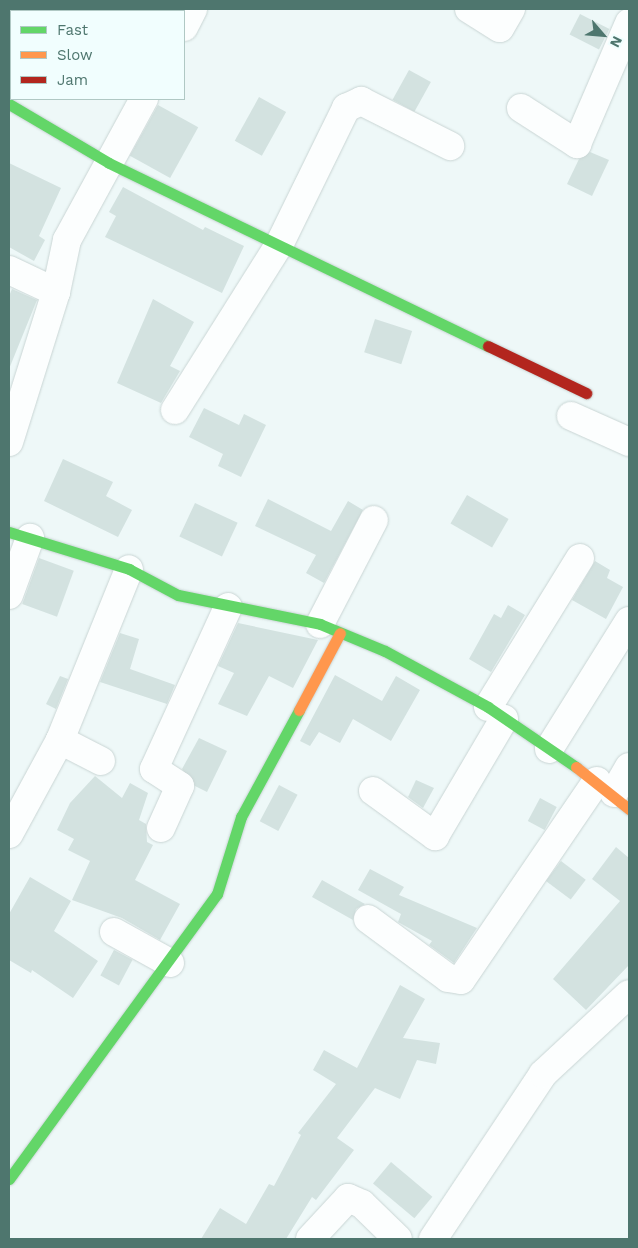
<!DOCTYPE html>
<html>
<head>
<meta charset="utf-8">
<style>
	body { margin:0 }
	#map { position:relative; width:638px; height:1248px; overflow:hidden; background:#eef8f8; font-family:"Work Sans",sans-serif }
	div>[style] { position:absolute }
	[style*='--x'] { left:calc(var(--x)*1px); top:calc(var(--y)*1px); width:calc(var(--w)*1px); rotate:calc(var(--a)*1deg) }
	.building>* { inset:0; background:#d3e2e0; transform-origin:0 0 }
	.roads { filter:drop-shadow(0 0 1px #c9d5d4) drop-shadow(0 0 1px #c9d5d4) }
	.street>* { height:28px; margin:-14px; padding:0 14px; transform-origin:14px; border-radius:14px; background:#fcfefe }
	.fast>* { height:11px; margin:-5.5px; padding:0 5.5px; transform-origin:5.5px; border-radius:5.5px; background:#63d668 }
	.slow>* { height:11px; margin:-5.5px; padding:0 5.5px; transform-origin:5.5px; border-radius:5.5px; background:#ff974d }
	.jam>* { height:11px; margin:-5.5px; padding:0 5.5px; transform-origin:5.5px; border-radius:5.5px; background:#b3261e }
	span { translate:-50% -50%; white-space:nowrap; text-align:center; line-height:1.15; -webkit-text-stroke:4.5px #f1fefe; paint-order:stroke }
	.frame { position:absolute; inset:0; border:10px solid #4e766e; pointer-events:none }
	.legend { position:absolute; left:10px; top:10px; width:175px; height:90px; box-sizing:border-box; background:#f1fefe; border:1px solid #b0c8c4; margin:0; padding:6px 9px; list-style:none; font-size:15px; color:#4e766e }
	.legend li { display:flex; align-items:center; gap:10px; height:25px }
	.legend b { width:25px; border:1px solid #b0c8c4 }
	.north { position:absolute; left:578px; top:10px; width:50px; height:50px; -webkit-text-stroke:4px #f1fefe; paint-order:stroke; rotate:117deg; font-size:14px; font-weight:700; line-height:20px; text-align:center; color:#4e766e }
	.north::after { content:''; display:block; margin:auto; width:18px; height:22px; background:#4e766e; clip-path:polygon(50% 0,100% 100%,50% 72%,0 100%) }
</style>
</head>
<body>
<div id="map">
	<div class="building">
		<div style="left:580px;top:14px;width:33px;height:23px;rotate:27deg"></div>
		<div style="left:409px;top:70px;width:25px;height:34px;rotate:29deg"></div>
		<div style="left:259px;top:97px;width:31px;height:50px;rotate:29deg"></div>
		<div style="left:158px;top:105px;width:46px;height:58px;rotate:29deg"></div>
		<div style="clip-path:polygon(590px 152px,609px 160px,592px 196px,567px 184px,579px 159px)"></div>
		<div style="clip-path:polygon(9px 163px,61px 188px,39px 236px,45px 240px,34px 261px,9px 247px)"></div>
		<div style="clip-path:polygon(123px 187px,203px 230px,205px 227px,244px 246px,222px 293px,105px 237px,116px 216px,109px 212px)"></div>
		<div style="clip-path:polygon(12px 289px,37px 300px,9px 369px,9px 296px)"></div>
		<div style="clip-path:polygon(153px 299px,194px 322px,170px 366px,180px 371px,161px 403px,117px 383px)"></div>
		<div style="left:375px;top:319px;width:39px;height:35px;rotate:18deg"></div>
		<div style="clip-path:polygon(204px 408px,239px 425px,244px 414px,266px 425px,241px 477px,218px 466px,223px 454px,189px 437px)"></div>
		<div style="clip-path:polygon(63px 459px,113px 482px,106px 496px,132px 510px,118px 537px,44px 501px)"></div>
		<div style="left:467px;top:495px;width:48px;height:33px;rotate:30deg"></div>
		<div style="clip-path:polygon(268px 499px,331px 531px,348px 501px,363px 510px,324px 583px,306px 573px,316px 555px,255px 526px)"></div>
		<div style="left:195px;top:503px;width:47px;height:37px;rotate:25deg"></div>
		<div style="left:39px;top:558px;width:37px;height:49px;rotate:20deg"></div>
		<div style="clip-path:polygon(595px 561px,610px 570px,607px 578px,623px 587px,606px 619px,572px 600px)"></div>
		<div style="clip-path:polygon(508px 605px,525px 615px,491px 672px,469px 659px,494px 614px,501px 618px)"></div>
		<div style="clip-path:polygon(238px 623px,318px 640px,293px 688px,269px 676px,247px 716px,218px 704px,234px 673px,218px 666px)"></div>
		<div style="clip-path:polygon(120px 633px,139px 639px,130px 669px,175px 685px,167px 704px,100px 682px)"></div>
		<div style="clip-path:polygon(335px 675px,382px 701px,396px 676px,420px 690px,391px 741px,353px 719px,340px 743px,319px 732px,310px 746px,300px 741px)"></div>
		<div style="clip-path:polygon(60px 676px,68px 679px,56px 709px,46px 704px)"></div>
		<div style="clip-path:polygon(199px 738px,227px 751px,207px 792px,195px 786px,182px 769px)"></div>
		<div style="clip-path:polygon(95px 776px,122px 798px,130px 783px,148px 793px,139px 820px,146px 824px,147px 842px,153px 845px,135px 880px,180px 904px,160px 940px,122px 918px,72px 900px,90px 861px,68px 850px,74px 839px,57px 830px,70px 803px)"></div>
		<div style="clip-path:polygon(416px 780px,434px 788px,423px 808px,408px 797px)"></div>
		<div style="left:279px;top:785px;width:21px;height:41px;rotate:28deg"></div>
		<div style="left:540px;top:798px;width:19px;height:26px;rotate:28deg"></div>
		<div style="clip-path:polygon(616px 847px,629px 858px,629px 965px,586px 1010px,553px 979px,620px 901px,592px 879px)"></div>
		<div style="left:561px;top:861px;width:31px;height:25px;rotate:37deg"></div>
		<div style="clip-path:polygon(370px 869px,404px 887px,399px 895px,477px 928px,454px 963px,429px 945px,432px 941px,398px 922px,401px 914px,358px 890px)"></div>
		<div style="clip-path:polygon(30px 877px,71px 901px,54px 931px,98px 961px,73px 998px,32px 970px,31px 973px,9px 960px,9px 914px)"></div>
		<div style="clip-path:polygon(322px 880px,365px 904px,356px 909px,353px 920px,312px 897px)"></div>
		<div style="left:114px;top:950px;width:21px;height:29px;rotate:28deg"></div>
		<div style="clip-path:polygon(400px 985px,425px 999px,403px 1038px,440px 1043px,436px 1064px,417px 1060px,400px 1099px,375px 1088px,337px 1138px,354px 1150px,316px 1200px,312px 1197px,286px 1239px,201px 1239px,220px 1208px,246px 1224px,269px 1184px,274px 1186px,301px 1135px,298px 1133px,336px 1084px,313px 1070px,324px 1050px,357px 1068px)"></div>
		<div style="left:391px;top:1162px;width:54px;height:28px;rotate:40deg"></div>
	</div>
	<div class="roads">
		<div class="street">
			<div style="--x:469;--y:9;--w:36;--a:32"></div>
			<div style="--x:500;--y:28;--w:22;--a:-60"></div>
			<div style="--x:184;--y:27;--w:20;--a:-63"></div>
			<div style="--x:521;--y:108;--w:67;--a:32.7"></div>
			<div style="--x:577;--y:144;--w:132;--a:-66.7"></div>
			<div style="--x:9;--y:270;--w:52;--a:25.1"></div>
			<div style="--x:175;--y:410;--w:195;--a:-57.8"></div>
			<div style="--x:279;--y:245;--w:153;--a:-63.9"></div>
			<div style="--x:346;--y:108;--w:17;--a:-25"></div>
			<div style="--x:361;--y:101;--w:100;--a:26.8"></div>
			<div style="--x:571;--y:416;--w:64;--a:24.1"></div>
			<div style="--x:9;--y:442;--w:157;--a:-72.6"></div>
			<div style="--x:56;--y:292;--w:53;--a:-78.1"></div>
			<div style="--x:67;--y:240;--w:161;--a:-61.4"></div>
			<div style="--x:9;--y:595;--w:61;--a:-69.8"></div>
			<div style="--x:320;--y:624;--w:117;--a:-62.6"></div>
			<div style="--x:488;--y:707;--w:175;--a:-58.3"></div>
			<div style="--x:60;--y:740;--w:46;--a:27.1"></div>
			<div style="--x:549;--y:749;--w:151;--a:-58"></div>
			<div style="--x:373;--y:791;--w:77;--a:36"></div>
			<div style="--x:435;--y:836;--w:136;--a:-59.5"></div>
			<div style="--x:614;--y:793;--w:30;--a:-60"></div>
			<div style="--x:161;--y:828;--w:46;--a:-65.7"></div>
			<div style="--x:180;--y:786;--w:31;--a:-147"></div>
			<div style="--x:154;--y:769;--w:178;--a:-65.4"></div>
			<div style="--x:9;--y:834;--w:107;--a:-61.5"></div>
			<div style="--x:60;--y:740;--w:184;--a:-68"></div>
			<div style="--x:368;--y:919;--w:99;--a:36.4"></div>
			<div style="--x:448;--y:978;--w:13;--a:9"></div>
			<div style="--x:461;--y:980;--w:241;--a:-55.7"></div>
			<div style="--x:114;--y:932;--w:64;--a:29"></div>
			<div style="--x:310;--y:1239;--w:56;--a:-47.2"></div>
			<div style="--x:348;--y:1198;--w:15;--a:23"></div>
			<div style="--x:362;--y:1204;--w:50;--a:44.2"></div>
			<div style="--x:433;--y:1239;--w:198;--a:-56.3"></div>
			<div style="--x:543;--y:1074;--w:117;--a:-42.9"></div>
		</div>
		<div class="fast">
			<div style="--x:9;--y:104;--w:116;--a:30.5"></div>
			<div style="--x:109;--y:163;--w:421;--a:25.8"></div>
			<div style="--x:9;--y:532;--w:126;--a:17.1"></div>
			<div style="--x:129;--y:569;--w:55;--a:28"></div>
			<div style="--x:178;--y:595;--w:145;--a:11.5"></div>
			<div style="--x:320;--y:624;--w:70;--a:22.6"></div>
			<div style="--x:385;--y:651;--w:117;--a:28.5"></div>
			<div style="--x:488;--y:707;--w:107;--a:34.3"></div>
			<div style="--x:9;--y:1179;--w:353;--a:-53.9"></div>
			<div style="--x:217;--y:894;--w:81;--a:-72.7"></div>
			<div style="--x:241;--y:817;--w:122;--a:-61.5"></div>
		</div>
		<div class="slow">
			<div style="--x:299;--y:710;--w:87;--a:-62"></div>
			<div style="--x:576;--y:767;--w:68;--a:38.4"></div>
		</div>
		<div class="jam">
			<div style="--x:488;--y:346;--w:109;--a:25.6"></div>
		</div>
	</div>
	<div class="frame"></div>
	<ul class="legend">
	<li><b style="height:6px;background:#63d668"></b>Fast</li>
	<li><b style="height:6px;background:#ff974d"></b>Slow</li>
	<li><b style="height:6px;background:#b3261e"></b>Jam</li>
	</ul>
	<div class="north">N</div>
</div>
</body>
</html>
